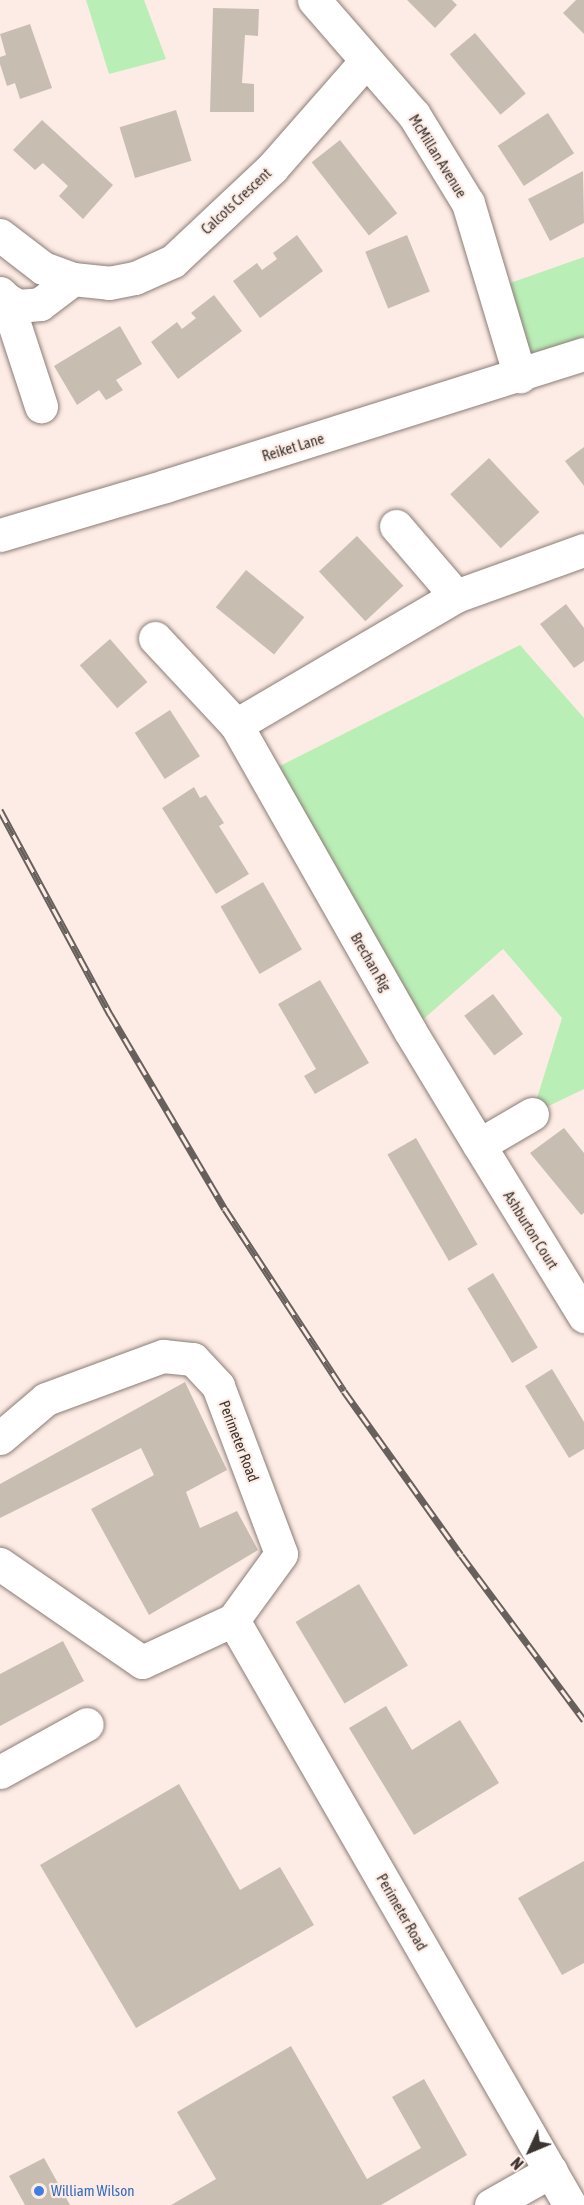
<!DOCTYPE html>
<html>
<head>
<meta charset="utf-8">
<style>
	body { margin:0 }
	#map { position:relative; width:584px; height:2205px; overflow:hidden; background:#fdece5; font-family:"Asap Condensed",sans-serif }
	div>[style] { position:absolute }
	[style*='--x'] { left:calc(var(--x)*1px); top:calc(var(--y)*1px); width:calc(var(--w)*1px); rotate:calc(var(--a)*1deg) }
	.green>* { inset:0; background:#baeeb7 }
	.building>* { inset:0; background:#c7beb1; transform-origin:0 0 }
	.roads { filter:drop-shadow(0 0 2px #8b7d77) drop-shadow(0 0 2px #8b7d77) }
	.minor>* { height:33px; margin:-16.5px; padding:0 16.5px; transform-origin:16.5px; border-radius:16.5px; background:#fff }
	.rail>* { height:7px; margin-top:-3.5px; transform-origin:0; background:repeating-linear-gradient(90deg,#fdece5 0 14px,#68605c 0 28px); box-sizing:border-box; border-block:2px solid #68605c }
	.dots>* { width:16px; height:16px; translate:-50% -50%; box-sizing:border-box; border:3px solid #fdece5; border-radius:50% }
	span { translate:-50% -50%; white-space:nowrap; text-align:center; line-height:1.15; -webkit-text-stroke:4.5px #fdece5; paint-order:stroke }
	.street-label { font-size:15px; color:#3c3633 }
	.shop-label { font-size:15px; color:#366cbe }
	.left { translate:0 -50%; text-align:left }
	.north { position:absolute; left:500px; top:2121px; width:60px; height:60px; -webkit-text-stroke:4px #fdece5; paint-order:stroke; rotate:226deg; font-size:16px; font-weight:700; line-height:24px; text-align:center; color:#3c3633 }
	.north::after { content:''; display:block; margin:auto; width:21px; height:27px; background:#3c3633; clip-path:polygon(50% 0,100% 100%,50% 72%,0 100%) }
</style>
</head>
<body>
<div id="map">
	<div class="green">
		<div style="clip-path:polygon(86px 0,144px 0,166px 59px,109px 74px)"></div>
		<div style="clip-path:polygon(584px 257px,584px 357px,520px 376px,493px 289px)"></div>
		<div style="clip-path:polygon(520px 645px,584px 718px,584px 1089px,532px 1114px,562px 1018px,503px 949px,410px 1031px,264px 774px)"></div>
	</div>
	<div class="building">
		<div style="clip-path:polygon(407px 0,452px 0,457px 5px,435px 28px)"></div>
		<div style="clip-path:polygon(576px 0,584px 0,584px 34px,563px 13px)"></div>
		<div style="clip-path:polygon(213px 8px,259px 9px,258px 36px,245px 35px,242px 83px,254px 84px,254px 112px,210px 112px)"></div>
		<div style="clip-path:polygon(30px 24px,52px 88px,20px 99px,15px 83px,7px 86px,0 64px,0 57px,6px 55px,0 34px)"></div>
		<div style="left:475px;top:33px;width:79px;height:33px;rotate:50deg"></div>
		<div style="left:176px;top:110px;width:53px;height:59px;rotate:73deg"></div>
		<div style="left:548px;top:113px;width:48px;height:60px;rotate:57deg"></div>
		<div style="clip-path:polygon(42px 120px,113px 185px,83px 219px,59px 196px,68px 186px,43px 163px,35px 170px,13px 150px)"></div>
		<div style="left:340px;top:140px;width:93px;height:36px;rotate:52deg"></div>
		<div style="clip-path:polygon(583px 171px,584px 223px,550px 241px,528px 199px)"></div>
		<div style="clip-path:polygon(297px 235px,323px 271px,260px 318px,233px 281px,257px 263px,262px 270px,277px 259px,273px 253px)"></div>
		<div style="left:407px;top:235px;width:61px;height:45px;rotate:68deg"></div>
		<div style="clip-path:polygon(214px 295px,242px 331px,178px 379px,151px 342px,177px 322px,182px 329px,196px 318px,191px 313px)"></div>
		<div style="clip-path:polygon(120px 326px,142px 364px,116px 380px,123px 390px,110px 398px,106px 400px,99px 390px,77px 405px,54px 366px)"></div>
		<div style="clip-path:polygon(584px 447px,584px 486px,565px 461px)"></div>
		<div style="left:489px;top:458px;width:74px;height:53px;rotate:47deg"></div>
		<div style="left:357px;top:536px;width:68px;height:52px;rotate:47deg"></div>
		<div style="left:246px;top:570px;width:75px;height:48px;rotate:39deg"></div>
		<div style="clip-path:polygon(566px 604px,584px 628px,584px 661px,574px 668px,540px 624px)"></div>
		<div style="left:110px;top:639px;width:57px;height:40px;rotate:49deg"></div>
		<div style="left:170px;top:710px;width:55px;height:42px;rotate:57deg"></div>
		<div style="clip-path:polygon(194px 787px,200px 798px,206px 795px,224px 823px,219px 826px,249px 874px,216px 894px,162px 808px)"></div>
		<div style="left:263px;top:882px;width:78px;height:49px;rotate:60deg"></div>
		<div style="clip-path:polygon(320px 980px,369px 1063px,315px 1094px,304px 1076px,316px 1069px,278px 1004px)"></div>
		<div style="left:493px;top:994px;width:50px;height:36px;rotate:53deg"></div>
		<div style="clip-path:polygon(564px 1128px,584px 1153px,584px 1213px,581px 1215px,530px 1153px)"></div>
		<div style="left:416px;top:1138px;width:123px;height:33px;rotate:60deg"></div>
		<div style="left:493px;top:1273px;width:87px;height:30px;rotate:59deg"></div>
		<div style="clip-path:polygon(552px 1369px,584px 1422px,584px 1449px,569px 1458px,525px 1386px)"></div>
		<div style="clip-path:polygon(185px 1382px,227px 1470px,186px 1492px,200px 1528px,237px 1511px,258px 1550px,149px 1615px,91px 1509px,154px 1475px,141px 1448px,0 1518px,0 1484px)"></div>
		<div style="left:359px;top:1584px;width:95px;height:74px;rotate:59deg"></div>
		<div style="clip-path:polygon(63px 1641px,84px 1681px,0 1726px,0 1674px)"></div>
		<div style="clip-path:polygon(386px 1706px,412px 1750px,460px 1720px,499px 1783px,414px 1835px,349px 1728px)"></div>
		<div style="clip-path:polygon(179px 1784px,240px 1890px,280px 1867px,314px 1925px,136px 2028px,40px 1865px)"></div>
		<div style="clip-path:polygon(584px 1861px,584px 1963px,562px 1975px,518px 1898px)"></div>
		<div style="clip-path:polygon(291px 2046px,367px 2179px,421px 2148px,392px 2097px,424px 2079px,467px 2155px,381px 2205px,171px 2205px,216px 2179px,177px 2112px)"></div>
		<div style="clip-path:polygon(44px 2158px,70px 2205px,25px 2205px,9px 2176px)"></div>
	</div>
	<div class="roads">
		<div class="minor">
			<div style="--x:314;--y:0;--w:152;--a:49"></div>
			<div style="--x:414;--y:115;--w:103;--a:58.5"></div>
			<div style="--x:468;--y:203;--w:181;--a:73.3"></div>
			<div style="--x:0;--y:235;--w:54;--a:37.5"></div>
			<div style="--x:43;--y:268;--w:32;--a:20"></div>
			<div style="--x:73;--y:279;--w:36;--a:6"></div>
			<div style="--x:109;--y:283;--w:26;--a:-11"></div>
			<div style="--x:135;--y:278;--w:42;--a:-24.1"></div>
			<div style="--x:173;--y:261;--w:136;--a:-43.2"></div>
			<div style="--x:272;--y:168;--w:142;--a:-48.7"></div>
			<div style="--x:0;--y:293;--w:8;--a:45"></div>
			<div style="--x:6;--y:299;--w:113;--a:71.9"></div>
			<div style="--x:6;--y:299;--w:14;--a:30"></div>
			<div style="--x:18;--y:306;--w:22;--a:-5"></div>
			<div style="--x:40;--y:304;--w:41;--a:-37.1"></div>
			<div style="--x:396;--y:526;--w:92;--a:49.4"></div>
			<div style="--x:0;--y:535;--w:172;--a:-16.5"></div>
			<div style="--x:165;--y:486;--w:439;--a:-17.5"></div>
			<div style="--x:155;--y:638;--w:119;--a:47"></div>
			<div style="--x:532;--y:1114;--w:61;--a:149.7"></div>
			<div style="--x:479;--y:1145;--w:133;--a:-121.2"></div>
			<div style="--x:410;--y:1031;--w:352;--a:-119.6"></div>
			<div style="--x:236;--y:725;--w:255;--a:-30.4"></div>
			<div style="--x:456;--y:596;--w:136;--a:-19.8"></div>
			<div style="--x:479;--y:1145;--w:201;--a:58.4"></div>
			<div style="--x:0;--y:1438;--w:60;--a:-40.3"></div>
			<div style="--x:46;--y:1399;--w:125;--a:-20.2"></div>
			<div style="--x:163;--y:1356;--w:30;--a:6"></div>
			<div style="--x:193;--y:1359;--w:37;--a:47"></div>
			<div style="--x:218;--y:1386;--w:179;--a:69.4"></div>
			<div style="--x:281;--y:1554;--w:82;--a:126"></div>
			<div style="--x:233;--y:1620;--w:100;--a:155.2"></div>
			<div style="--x:142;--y:1662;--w:173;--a:-145.4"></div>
			<div style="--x:233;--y:1620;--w:675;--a:60.06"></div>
			<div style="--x:0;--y:1772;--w:99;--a:-28.9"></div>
			<div style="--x:491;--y:2205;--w:69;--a:-29.5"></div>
		</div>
	</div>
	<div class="rail">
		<div style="--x:0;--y:810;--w:232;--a:61.7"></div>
		<div style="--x:110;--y:1014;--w:226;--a:59.5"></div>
		<div style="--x:225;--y:1209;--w:217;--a:56.8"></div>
		<div style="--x:344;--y:1391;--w:201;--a:54.5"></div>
		<div style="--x:461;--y:1555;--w:206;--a:53.3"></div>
	</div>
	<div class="dots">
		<div style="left:39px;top:2191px;background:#3f7fe0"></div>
	</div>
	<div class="street-label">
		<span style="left:438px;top:156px;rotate:58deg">McMillan Avenue</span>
		<span style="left:236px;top:201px;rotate:-43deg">Calcots Crescent</span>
		<span style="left:293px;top:447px;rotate:-17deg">Reiket Lane</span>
		<span style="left:371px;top:962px;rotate:60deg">Brechan Rig</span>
		<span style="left:531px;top:1230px;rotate:58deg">Ashburton Court</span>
		<span style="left:239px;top:1441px;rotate:69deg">Perimeter Road</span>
		<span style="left:402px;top:1912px;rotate:60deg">Perimeter Road</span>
	</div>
	<div class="shop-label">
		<span class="left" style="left:51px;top:2191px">William Wilson</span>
	</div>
	<div class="north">N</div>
</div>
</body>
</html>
